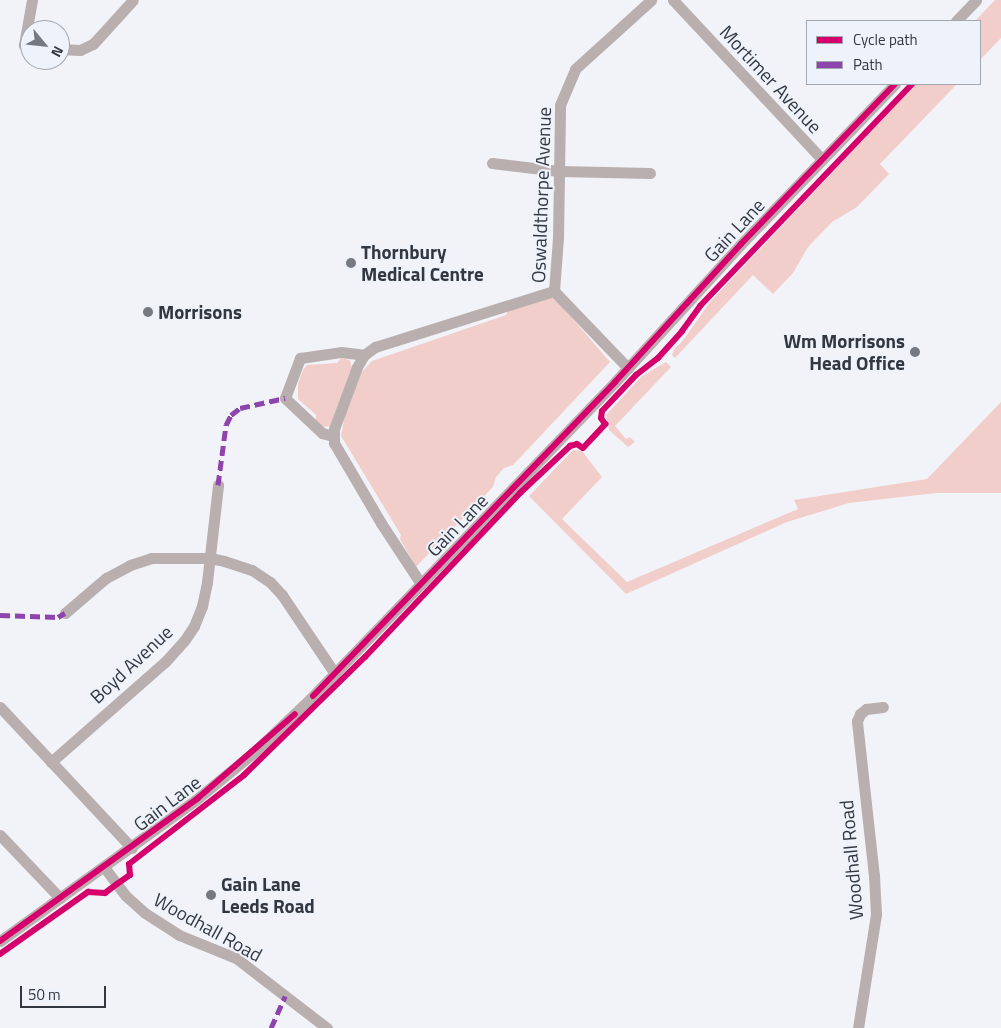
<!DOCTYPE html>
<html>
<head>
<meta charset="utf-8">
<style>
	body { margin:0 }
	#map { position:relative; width:1001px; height:1028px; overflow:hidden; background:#f1f3f8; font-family:"Titillium Web",sans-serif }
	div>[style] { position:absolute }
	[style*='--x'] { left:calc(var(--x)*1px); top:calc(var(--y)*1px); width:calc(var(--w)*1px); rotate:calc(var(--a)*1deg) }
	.green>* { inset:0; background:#f2ceca }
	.minor>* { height:11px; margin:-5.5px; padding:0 5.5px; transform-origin:5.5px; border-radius:5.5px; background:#baafaf }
	.quiet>* { height:5px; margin-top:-2.5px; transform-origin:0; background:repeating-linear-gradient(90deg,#8e44ad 0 10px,transparent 0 15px) }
	.cycleway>* { height:6px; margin:-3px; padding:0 3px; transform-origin:3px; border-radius:3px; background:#d6006c }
	.dots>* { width:14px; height:14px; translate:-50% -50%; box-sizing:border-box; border:2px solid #eef2fb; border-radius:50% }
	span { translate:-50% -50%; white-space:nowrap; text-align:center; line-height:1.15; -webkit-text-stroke:4px #eef2fb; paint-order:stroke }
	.street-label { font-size:19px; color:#333740 }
	.poi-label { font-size:19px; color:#333740; font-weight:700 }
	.left { translate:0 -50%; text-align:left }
	.right { translate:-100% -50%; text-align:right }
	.legend { position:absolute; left:806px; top:20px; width:175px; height:65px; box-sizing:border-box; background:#eef2fb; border:1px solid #a3a7b0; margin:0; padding:6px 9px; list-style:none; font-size:15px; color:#333740 }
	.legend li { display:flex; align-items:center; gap:10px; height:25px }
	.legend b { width:25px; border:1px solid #a3a7b0 }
	.north { position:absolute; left:20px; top:20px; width:50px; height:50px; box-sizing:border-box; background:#eef2fb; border:1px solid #a3a7b0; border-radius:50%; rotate:118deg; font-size:14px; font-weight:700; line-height:20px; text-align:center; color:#333740 }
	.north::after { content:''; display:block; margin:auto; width:18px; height:22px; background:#767980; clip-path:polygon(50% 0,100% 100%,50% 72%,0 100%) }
	.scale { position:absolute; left:20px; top:986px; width:86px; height:22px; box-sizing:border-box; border:2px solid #333740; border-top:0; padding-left:6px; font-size:15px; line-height:18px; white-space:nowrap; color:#333740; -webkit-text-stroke:4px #eef2fb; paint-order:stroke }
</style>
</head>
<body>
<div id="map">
	<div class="green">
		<div style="clip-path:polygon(995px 0,1001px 0,1001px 38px,980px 60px,980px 21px,975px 21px)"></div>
		<div style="clip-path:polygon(916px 84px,957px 84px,880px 164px,889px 174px,857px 207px,832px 222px,808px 247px,793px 273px,773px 294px,753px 275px,675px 358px,672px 355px,675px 348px,681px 343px,710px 302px)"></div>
		<div style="clip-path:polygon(554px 297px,610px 362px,513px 465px,504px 468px,496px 477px,493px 487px,416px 567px,400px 539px,401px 535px,341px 436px,346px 409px,358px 376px,372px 361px,506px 315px,508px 310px,544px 298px)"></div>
		<div style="clip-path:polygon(341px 358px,350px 360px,352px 368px,330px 426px,323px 427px,316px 422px,316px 415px,298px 399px,298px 384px,303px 370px,307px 365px,337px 363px)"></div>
		<div style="clip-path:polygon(666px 362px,671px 367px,615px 426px,626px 439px,630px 437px,635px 442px,628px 447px,609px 430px,606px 415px,642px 376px)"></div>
		<div style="clip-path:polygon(1001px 402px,1001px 493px,936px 493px,849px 503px,787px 522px,626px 594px,529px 496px,573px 450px,582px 451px,602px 477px,562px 519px,627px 582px,798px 509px,794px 500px,927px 479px)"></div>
	</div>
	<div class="minor">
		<div style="--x:673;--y:0;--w:218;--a:46.9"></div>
		<div style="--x:956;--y:21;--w:29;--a:-46"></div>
		<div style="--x:30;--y:48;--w:7;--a:-153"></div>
		<div style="--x:24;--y:45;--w:46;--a:-79.9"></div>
		<div style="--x:60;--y:49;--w:20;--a:3"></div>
		<div style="--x:80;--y:50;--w:14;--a:-25"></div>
		<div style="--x:93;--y:44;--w:59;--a:-47.7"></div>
		<div style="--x:492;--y:163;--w:67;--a:6.8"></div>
		<div style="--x:559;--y:171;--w:91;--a:1.3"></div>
		<div style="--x:628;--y:368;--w:107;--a:-133.9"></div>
		<div style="--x:554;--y:291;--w:53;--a:-85.7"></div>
		<div style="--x:558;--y:238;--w:133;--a:-89.1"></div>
		<div style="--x:560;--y:105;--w:39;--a:-67"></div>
		<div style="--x:575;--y:69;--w:103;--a:-42.2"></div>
		<div style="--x:333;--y:436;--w:11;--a:-165"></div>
		<div style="--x:322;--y:433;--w:51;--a:-136.6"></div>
		<div style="--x:285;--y:398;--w:43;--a:-69.4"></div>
		<div style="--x:300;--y:358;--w:41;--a:-8.3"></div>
		<div style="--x:341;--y:352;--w:23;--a:7"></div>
		<div style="--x:421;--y:584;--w:73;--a:-123.3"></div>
		<div style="--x:381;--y:523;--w:93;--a:-120.4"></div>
		<div style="--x:334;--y:443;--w:14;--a:-90"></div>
		<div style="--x:334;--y:429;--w:66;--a:-69.6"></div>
		<div style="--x:357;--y:367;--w:14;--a:-60"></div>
		<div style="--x:364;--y:355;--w:14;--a:-36"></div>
		<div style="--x:375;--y:347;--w:188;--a:-17.4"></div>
		<div style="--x:65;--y:613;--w:54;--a:-40.5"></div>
		<div style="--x:106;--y:578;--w:27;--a:-28"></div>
		<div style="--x:130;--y:565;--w:22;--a:-18"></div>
		<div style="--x:151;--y:558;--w:59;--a:0"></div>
		<div style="--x:210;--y:558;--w:14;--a:12"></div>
		<div style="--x:224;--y:561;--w:29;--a:18"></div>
		<div style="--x:252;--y:570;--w:22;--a:34"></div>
		<div style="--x:270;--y:582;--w:18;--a:47"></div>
		<div style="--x:282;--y:595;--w:95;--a:56.1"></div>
		<div style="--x:0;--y:707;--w:193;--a:46.9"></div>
		<div style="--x:51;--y:762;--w:152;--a:-41.3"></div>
		<div style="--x:165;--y:662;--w:28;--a:-48"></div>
		<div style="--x:184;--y:641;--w:18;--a:-56"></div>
		<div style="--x:194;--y:626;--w:22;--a:-68"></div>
		<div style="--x:202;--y:606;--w:25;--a:-78"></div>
		<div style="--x:207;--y:582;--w:98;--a:-83.5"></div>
		<div style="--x:0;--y:835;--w:87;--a:46.4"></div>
		<div style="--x:104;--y:867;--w:36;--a:53"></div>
		<div style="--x:126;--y:896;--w:25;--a:42"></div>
		<div style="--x:145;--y:913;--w:40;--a:32.9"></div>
		<div style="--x:179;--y:935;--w:61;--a:22"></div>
		<div style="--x:236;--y:958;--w:115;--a:37.6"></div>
		<div style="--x:0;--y:941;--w:244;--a:-35.8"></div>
		<div style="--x:198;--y:798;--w:71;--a:-39.3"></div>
		<div style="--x:253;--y:753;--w:79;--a:-43.5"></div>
		<div style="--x:310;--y:699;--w:440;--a:-46.1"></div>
		<div style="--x:615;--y:382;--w:187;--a:-47.6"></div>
		<div style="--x:741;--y:244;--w:222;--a:-46.1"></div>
		<div style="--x:858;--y:1028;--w:115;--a:-81"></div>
		<div style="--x:876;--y:914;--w:38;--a:-93"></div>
		<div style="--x:874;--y:876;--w:156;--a:-96.3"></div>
		<div style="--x:857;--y:721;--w:8;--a:-67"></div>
		<div style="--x:860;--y:714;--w:8;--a:-40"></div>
		<div style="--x:866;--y:709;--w:17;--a:-7"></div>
	</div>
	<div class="quiet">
		<div style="--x:218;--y:485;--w:61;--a:-82.4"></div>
		<div style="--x:226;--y:425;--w:11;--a:-63"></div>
		<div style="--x:231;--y:415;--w:11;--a:-38"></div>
		<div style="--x:240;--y:408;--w:46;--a:-12.5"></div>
		<div style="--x:0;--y:615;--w:58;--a:2"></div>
		<div style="--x:58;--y:617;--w:8;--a:-30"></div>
		<div style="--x:271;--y:1028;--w:35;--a:-66"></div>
	</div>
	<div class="cycleway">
		<div style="--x:313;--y:696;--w:436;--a:-46.1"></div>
		<div style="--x:615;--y:382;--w:187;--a:-47.6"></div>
		<div style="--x:741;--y:244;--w:222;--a:-46.1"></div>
		<div style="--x:0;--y:941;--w:244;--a:-35.8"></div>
		<div style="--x:198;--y:798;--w:128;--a:-40.9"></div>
		<div style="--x:0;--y:954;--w:108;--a:-35.2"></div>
		<div style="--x:88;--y:892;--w:17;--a:3"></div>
		<div style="--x:105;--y:893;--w:15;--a:-37"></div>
		<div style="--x:117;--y:884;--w:16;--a:-35"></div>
		<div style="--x:130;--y:875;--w:11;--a:-95"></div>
		<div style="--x:129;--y:864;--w:145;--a:-37.7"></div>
		<div style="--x:244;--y:775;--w:169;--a:-44.3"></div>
		<div style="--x:365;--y:657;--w:226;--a:-46.6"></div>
		<div style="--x:520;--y:493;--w:69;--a:-43.2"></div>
		<div style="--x:570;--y:446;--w:7;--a:-16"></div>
		<div style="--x:577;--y:444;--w:7;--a:34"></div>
		<div style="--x:583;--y:448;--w:33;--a:-47"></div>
		<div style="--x:605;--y:424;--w:7;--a:-124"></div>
		<div style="--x:601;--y:418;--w:7;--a:-82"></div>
		<div style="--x:602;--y:411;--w:50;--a:-46.6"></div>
		<div style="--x:636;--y:375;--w:28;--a:-38"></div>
		<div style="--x:658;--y:358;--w:36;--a:-48"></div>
		<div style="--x:682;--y:331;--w:31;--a:-54"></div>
		<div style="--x:700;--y:306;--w:307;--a:-46.3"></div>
	</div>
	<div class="dots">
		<div style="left:351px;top:263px;background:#767980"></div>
		<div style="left:148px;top:312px;background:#767980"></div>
		<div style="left:915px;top:352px;background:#767980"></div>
		<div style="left:211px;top:895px;background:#767980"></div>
	</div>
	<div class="street-label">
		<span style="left:771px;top:79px;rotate:47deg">Mortimer Avenue</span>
		<span style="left:541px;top:195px;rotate:-88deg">Oswaldthorpe Avenue</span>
		<span style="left:734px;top:230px;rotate:-47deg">Gain Lane</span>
		<span style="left:457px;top:525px;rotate:-46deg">Gain Lane</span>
		<span style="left:131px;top:664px;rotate:-43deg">Boyd Avenue</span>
		<span style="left:167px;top:803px;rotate:-37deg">Gain Lane</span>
		<span style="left:851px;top:860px;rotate:-95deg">Woodhall Road</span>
		<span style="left:208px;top:927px;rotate:29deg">Woodhall Road</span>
	</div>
	<div class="poi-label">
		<span class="left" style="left:361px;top:263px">Thornbury<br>Medical Centre</span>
		<span class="left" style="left:158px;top:312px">Morrisons</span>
		<span class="right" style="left:905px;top:352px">Wm Morrisons<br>Head Office</span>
		<span class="left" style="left:221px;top:895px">Gain Lane<br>Leeds Road</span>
	</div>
	<ul class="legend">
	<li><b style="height:6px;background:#d6006c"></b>Cycle path</li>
	<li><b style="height:6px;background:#8e44ad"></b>Path</li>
	</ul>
	<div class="north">N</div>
	<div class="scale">50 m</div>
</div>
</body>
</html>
